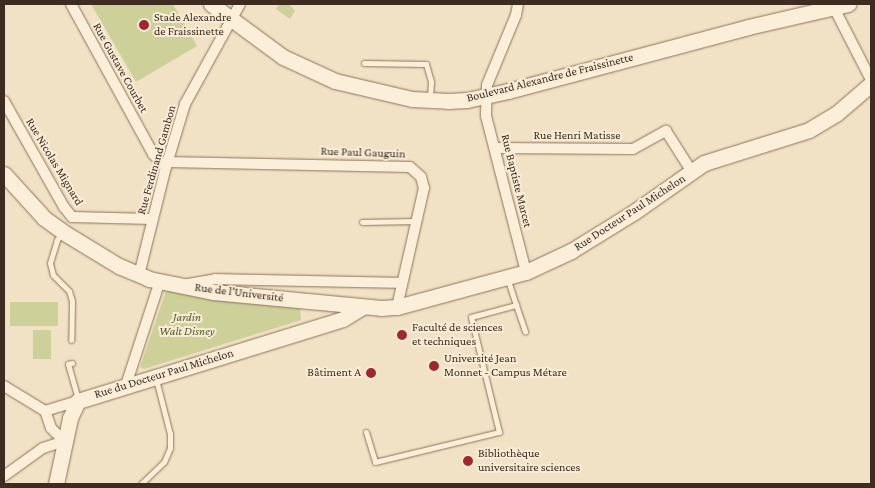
<!DOCTYPE html>
<html>
<head>
<meta charset="utf-8">
<style>
	body { margin:0 }
	#map { position:relative; width:875px; height:488px; overflow:hidden; background:#f1e2c6; font-family:"Crimson Pro",serif }
	div>[style] { position:absolute }
	[style*='--x'] { left:calc(var(--x)*1px); top:calc(var(--y)*1px); width:calc(var(--w)*1px); rotate:calc(var(--a)*1deg) }
	.green>* { inset:0; background:#cdd099; transform-origin:0 0 }
	.roads { filter:drop-shadow(0 0 1px #8e735a) drop-shadow(0 0 1px #8e735a) }
	.lane>* { height:5px; margin:-2.5px; padding:0 2.5px; transform-origin:2.5px; border-radius:2.5px; background:#fbefda }
	.street>* { height:10px; margin:-5px; padding:0 5px; transform-origin:5px; border-radius:5px; background:#fbefda }
	.secondary>* { height:15px; margin:-7.5px; padding:0 7.5px; transform-origin:7.5px; border-radius:7.5px; background:#fbefda }
	.dots>* { width:14px; height:14px; translate:-50% -50%; box-sizing:border-box; border:2px solid #f8ecd6; border-radius:50% }
	span { translate:-50% -50%; white-space:nowrap; text-align:center; line-height:1.15; -webkit-text-stroke:4px #f8ecd6; paint-order:stroke }
	.poi-label { font-size:12px; color:#3d2c1f }
	.left { translate:0 -50%; text-align:left }
	.right { translate:-100% -50%; text-align:right }
	.street-label { font-size:12px; color:#3d2c1f }
	.park-label { font-size:12px; color:#515b24; font-style:italic }
	.frame { position:absolute; inset:0; border:5px solid #3d2c1f; pointer-events:none }
</style>
</head>
<body>
<div id="map">
	<div class="green">
		<div style="clip-path:polygon(91px 4px,173px 4px,197px 46px,136px 82px)"></div>
		<div style="clip-path:polygon(279px 4px,289px 4px,295px 11px,290px 19px,276px 9px)"></div>
		<div style="clip-path:polygon(167px 288px,186px 295px,300px 307px,301px 320px,144px 369px,140px 367px)"></div>
		<div style="left:58px;top:302px;width:24px;height:48px;rotate:90deg"></div>
		<div style="left:33px;top:330px;width:18px;height:29px"></div>
	</div>
	<div class="roads">
		<div class="lane">
			<div style="--x:364;--y:63;--w:62;--a:0.9"></div>
			<div style="--x:426;--y:64;--w:19;--a:74"></div>
			<div style="--x:431;--y:82;--w:15;--a:94"></div>
			<div style="--x:362;--y:222;--w:54;--a:-1.1"></div>
			<div style="--x:62;--y:233;--w:9;--a:126"></div>
			<div style="--x:57;--y:240;--w:24;--a:107"></div>
			<div style="--x:50;--y:263;--w:12;--a:76"></div>
			<div style="--x:53;--y:275;--w:23;--a:45"></div>
			<div style="--x:69;--y:291;--w:10;--a:73"></div>
			<div style="--x:72;--y:301;--w:39;--a:91"></div>
			<div style="--x:516;--y:305;--w:28;--a:71"></div>
			<div style="--x:72;--y:363;--w:4;--a:166"></div>
			<div style="--x:68;--y:364;--w:37;--a:74"></div>
			<div style="--x:366;--y:432;--w:31;--a:73"></div>
			<div style="--x:375;--y:462;--w:128;--a:-13.6"></div>
			<div style="--x:499;--y:432;--w:118;--a:-103.7"></div>
			<div style="--x:471;--y:317;--w:47;--a:-14.9"></div>
			<div style="--x:516;--y:305;--w:28;--a:-108"></div>
			<div style="--x:141;--y:484;--w:32;--a:-44"></div>
			<div style="--x:164;--y:462;--w:15;--a:-67"></div>
			<div style="--x:170;--y:448;--w:14;--a:-90"></div>
			<div style="--x:170;--y:434;--w:57;--a:-104.3"></div>
		</div>
		<div class="street">
			<div style="--x:71;--y:4;--w:171;--a:61.3"></div>
			<div style="--x:153;--y:154;--w:18;--a:45"></div>
			<div style="--x:518;--y:4;--w:11;--a:100"></div>
			<div style="--x:516;--y:15;--w:76;--a:112.5"></div>
			<div style="--x:487;--y:85;--w:31;--a:92"></div>
			<div style="--x:486;--y:116;--w:161;--a:75.6"></div>
			<div style="--x:832;--y:4;--w:85;--a:62.8"></div>
			<div style="--x:4;--y:101;--w:122;--a:60.5"></div>
			<div style="--x:64;--y:207;--w:13;--a:51"></div>
			<div style="--x:72;--y:217;--w:80;--a:1.4"></div>
			<div style="--x:496;--y:148;--w:137;--a:0.4"></div>
			<div style="--x:633;--y:149;--w:38;--a:-29"></div>
			<div style="--x:666;--y:131;--w:49;--a:57.6"></div>
			<div style="--x:167;--y:162;--w:243;--a:1.2"></div>
			<div style="--x:410;--y:167;--w:15;--a:42"></div>
			<div style="--x:421;--y:177;--w:11;--a:75"></div>
			<div style="--x:424;--y:188;--w:122;--a:102.8"></div>
			<div style="--x:139;--y:275;--w:111;--a:-76"></div>
			<div style="--x:166;--y:167;--w:66;--a:-73.2"></div>
			<div style="--x:185;--y:104;--w:114;--a:-61.2"></div>
			<div style="--x:188;--y:284;--w:27;--a:-10"></div>
			<div style="--x:215;--y:279;--w:186;--a:1.2"></div>
			<div style="--x:126;--y:385;--w:109;--a:-71.9"></div>
			<div style="--x:4;--y:386;--w:48;--a:31.4"></div>
			<div style="--x:45;--y:411;--w:34;--a:-17"></div>
			<div style="--x:4;--y:476;--w:48;--a:-35.7"></div>
			<div style="--x:43;--y:448;--w:22;--a:-18"></div>
			<div style="--x:64;--y:441;--w:18;--a:-135"></div>
			<div style="--x:51;--y:428;--w:18;--a:-109"></div>
		</div>
		<div class="secondary">
			<div style="--x:211;--y:4;--w:89;--a:36.4"></div>
			<div style="--x:283;--y:57;--w:57;--a:24.8"></div>
			<div style="--x:335;--y:81;--w:79;--a:13.2"></div>
			<div style="--x:412;--y:99;--w:36;--a:3"></div>
			<div style="--x:448;--y:101;--w:19;--a:-3"></div>
			<div style="--x:467;--y:100;--w:42;--a:-12.4"></div>
			<div style="--x:508;--y:91;--w:248;--a:-14.9"></div>
			<div style="--x:748;--y:27;--w:103;--a:-13"></div>
			<div style="--x:4;--y:174;--w:59;--a:47.7"></div>
			<div style="--x:44;--y:218;--w:24;--a:36"></div>
			<div style="--x:63;--y:232;--w:66;--a:31.3"></div>
			<div style="--x:119;--y:266;--w:33;--a:23"></div>
			<div style="--x:149;--y:279;--w:65;--a:11.5"></div>
			<div style="--x:213;--y:292;--w:169;--a:5.4"></div>
			<div style="--x:381;--y:308;--w:16;--a:-4"></div>
			<div style="--x:397;--y:307;--w:134;--a:-15.2"></div>
			<div style="--x:526;--y:272;--w:50;--a:-25"></div>
			<div style="--x:571;--y:251;--w:74;--a:-31.8"></div>
			<div style="--x:634;--y:212;--w:85;--a:-35"></div>
			<div style="--x:704;--y:163;--w:110;--a:-17.4"></div>
			<div style="--x:809;--y:130;--w:31;--a:-31"></div>
			<div style="--x:836;--y:114;--w:46;--a:-40.6"></div>
			<div style="--x:56;--y:484;--w:67;--a:-78"></div>
			<div style="--x:70;--y:418;--w:19;--a:-65"></div>
			<div style="--x:78;--y:401;--w:277;--a:-17.2"></div>
			<div style="--x:343;--y:319;--w:22;--a:-32"></div>
		</div>
	</div>
	<div class="dots">
		<div style="left:144px;top:25px;background:#a1262f"></div>
		<div style="left:402px;top:335px;background:#a1262f"></div>
		<div style="left:434px;top:366px;background:#a1262f"></div>
		<div style="left:371px;top:373px;background:#a1262f"></div>
		<div style="left:468px;top:461px;background:#a1262f"></div>
	</div>
	<div class="poi-label">
		<span class="left" style="left:154px;top:25px">Stade Alexandre<br>de Fraissinette</span>
		<span class="left" style="left:412px;top:335px">Faculté de sciences<br>et techniques</span>
		<span class="left" style="left:444px;top:366px">Université Jean<br>Monnet - Campus Métare</span>
		<span class="right" style="left:361px;top:373px">Bâtiment A</span>
		<span class="left" style="left:478px;top:461px">Bibliothèque<br>universitaire sciences</span>
	</div>
	<div class="street-label">
		<span style="left:120px;top:68px;rotate:61deg">Rue Gustave Courbet</span>
		<span style="left:550px;top:78px;rotate:-14deg">Boulevard Alexandre de Fraissinette</span>
		<span style="left:577px;top:136px">Rue Henri Matisse</span>
		<span style="left:363px;top:153px;rotate:2deg">Rue Paul Gauguin</span>
		<span style="left:157px;top:160px;rotate:-74deg">Rue Ferdinand Gambon</span>
		<span style="left:54px;top:162px;rotate:59deg">Rue Nicolas Mignard</span>
		<span style="left:516px;top:181px;rotate:76deg">Rue Baptiste Marcet</span>
		<span style="left:630px;top:213px;rotate:-33deg">Rue Docteur Paul Michelon</span>
		<span style="left:239px;top:293px;rotate:7deg">Rue de l'Université</span>
		<span style="left:164px;top:374px;rotate:-17deg">Rue du Docteur Paul Michelon</span>
	</div>
	<div class="park-label">
		<span style="left:187px;top:325px">Jardin<br>Walt Disney</span>
	</div>
	<div class="frame"></div>
</div>
</body>
</html>
